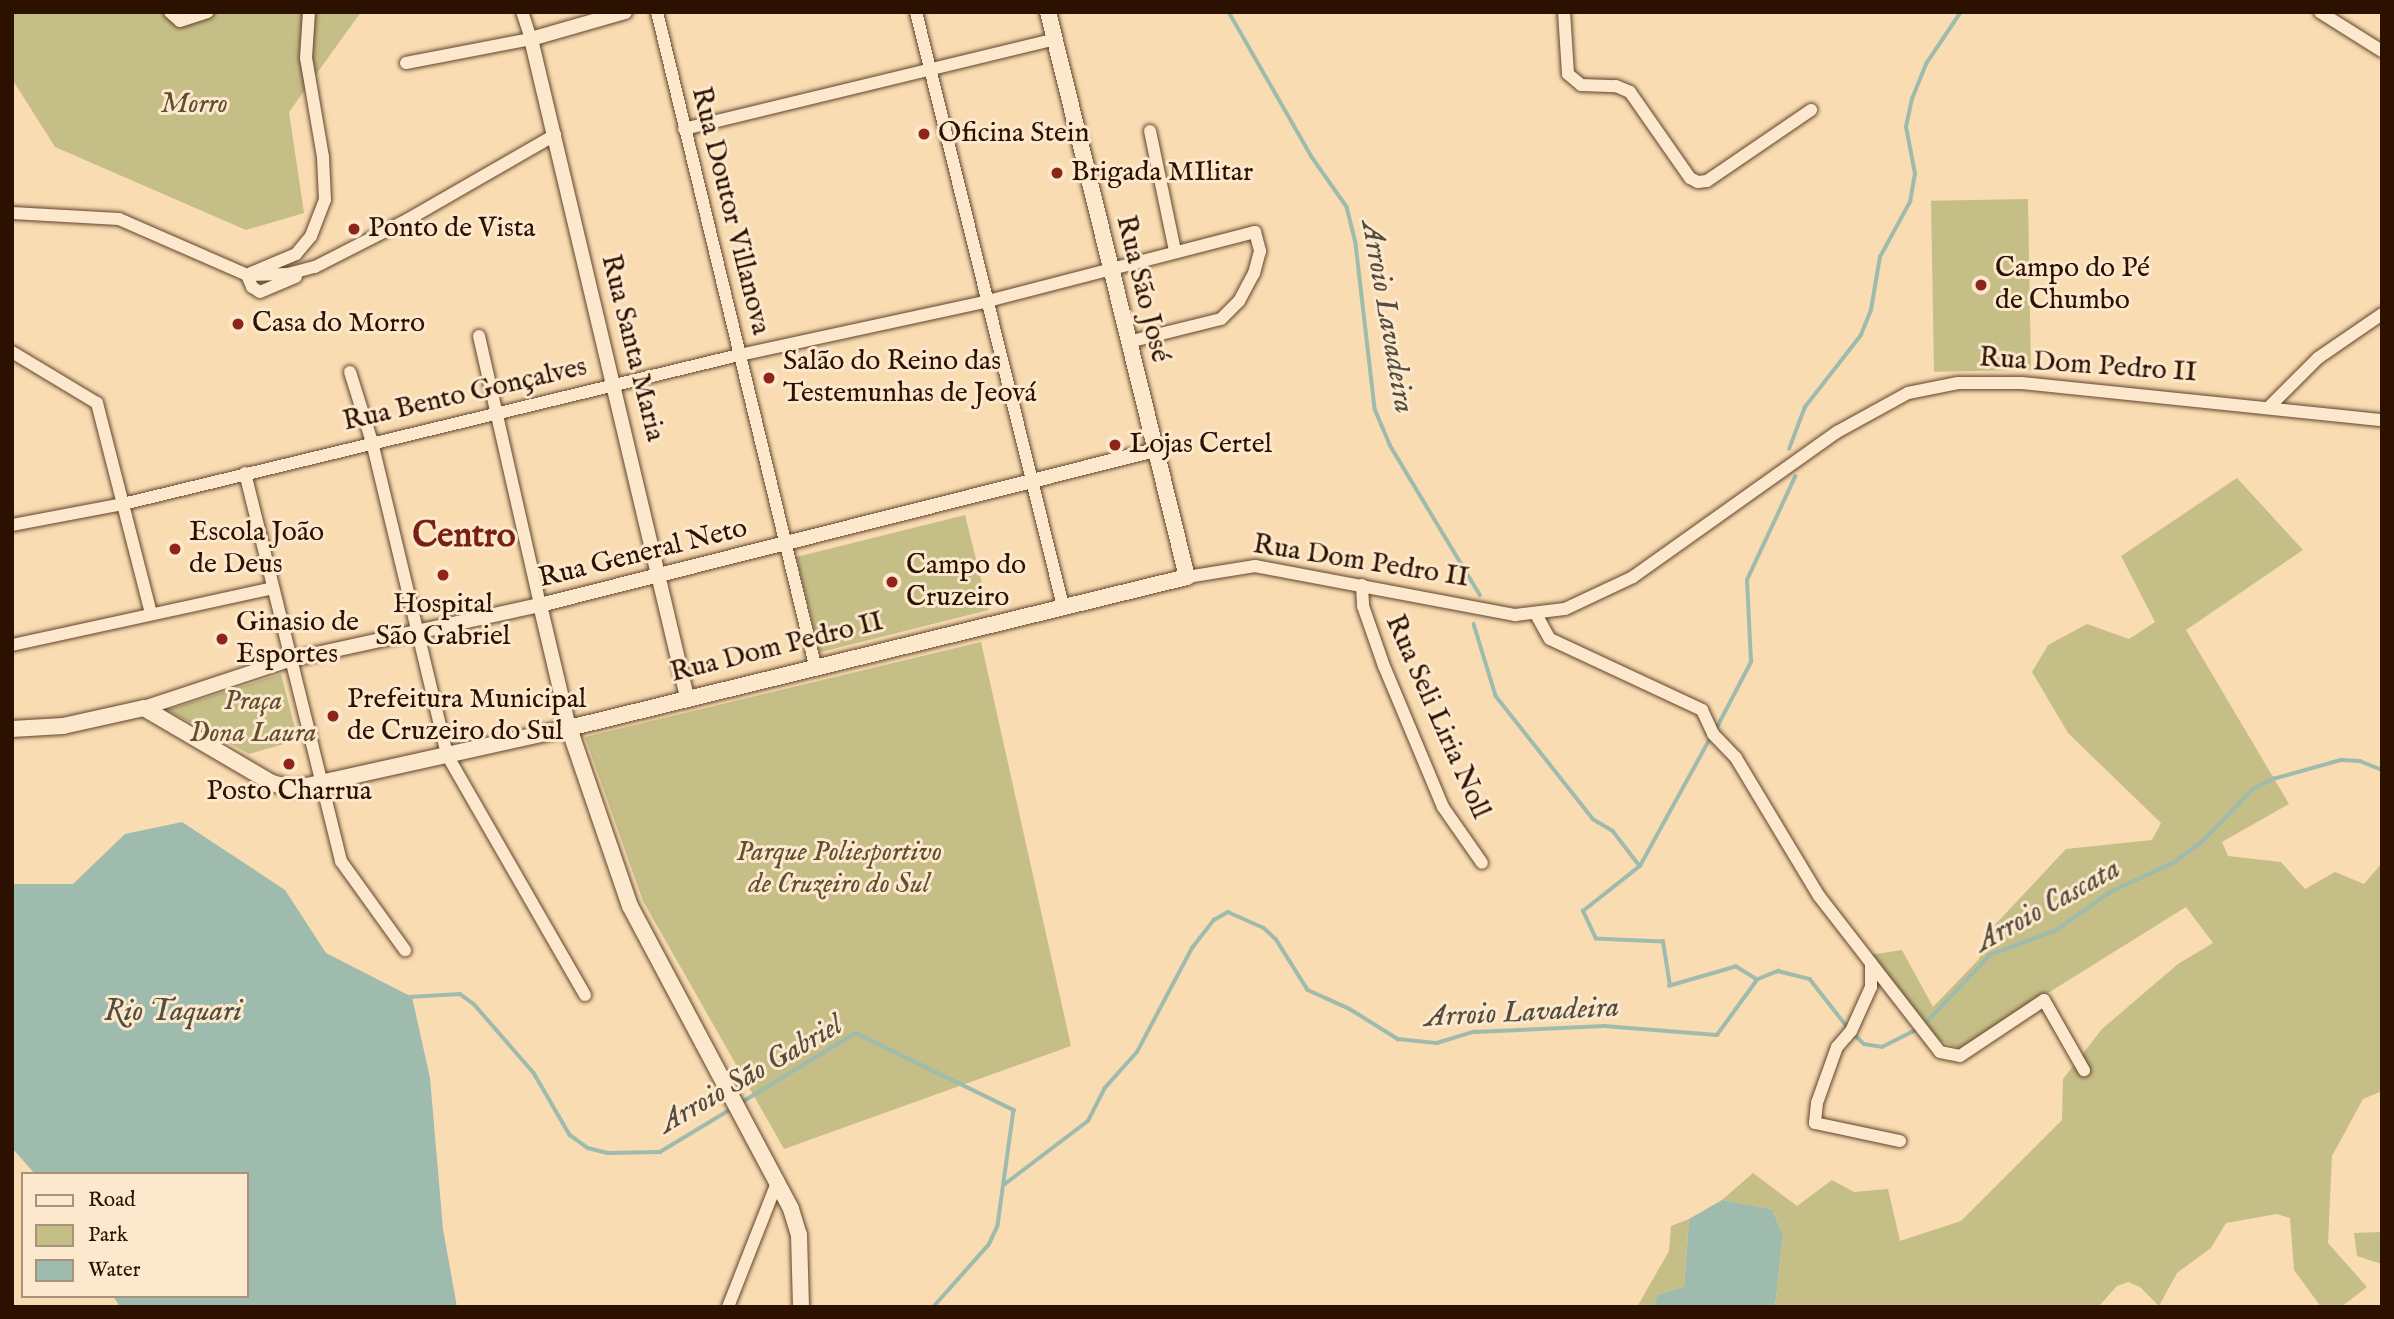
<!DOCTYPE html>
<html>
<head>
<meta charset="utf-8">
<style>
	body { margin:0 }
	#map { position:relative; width:2394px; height:1319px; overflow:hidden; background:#fadcb2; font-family:"IM FELL English",serif }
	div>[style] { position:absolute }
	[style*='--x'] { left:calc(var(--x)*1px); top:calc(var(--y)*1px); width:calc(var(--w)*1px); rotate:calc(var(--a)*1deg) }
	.green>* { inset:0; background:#c6be87; transform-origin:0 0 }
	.water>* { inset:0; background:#9ebbae }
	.stream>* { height:3.5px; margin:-1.75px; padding:0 1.75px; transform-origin:1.75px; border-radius:1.75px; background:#9ebbae }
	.roads { filter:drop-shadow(0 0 2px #60442c) drop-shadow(0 0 2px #60442c) }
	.minor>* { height:12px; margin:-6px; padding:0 6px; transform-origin:6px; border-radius:6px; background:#fce8cd }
	.tertiary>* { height:14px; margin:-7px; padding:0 7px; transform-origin:7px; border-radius:7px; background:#fce8cd }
	.secondary>* { height:16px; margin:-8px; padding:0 8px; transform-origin:8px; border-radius:8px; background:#fce8cd }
	.dots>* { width:19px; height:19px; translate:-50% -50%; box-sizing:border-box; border:4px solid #fce8cd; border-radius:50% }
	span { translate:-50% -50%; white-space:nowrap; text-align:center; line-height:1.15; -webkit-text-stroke:6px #fce8cd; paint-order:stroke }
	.park-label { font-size:28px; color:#624e2f; font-style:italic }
	.poi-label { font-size:28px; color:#2c1100 }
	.left { translate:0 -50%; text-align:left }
	.street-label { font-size:28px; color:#2c1100 }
	.water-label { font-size:30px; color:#544c3d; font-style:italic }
	.district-label { font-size:35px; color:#7a1f14; font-weight:700 }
	.frame { position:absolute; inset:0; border:14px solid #2c1100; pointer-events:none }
	.legend { position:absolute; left:21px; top:1172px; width:228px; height:126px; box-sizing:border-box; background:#fce8cd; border:2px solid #a9927b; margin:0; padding:9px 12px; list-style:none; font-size:21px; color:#2c1100 }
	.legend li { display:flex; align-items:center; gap:14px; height:35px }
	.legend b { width:35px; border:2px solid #a9927b }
</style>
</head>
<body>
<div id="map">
	<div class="green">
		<div style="clip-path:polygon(12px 12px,361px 12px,289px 112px,304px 213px,246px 230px,55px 147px,12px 79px)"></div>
		<div style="left:2028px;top:199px;width:171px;height:97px;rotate:89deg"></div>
		<div style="clip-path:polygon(2237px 478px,2303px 550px,2186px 630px,2289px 804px,2222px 842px,2228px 856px,2281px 862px,2305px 889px,2335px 872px,2364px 884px,2382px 863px,2382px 1091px,2363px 1099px,2332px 1156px,2328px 1243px,2367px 1287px,2341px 1307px,2321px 1307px,2294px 1270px,2290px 1218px,2277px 1214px,2226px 1223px,2211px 1248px,2177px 1273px,2159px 1306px,2140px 1287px,2128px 1282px,2117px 1286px,2098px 1307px,1775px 1307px,1783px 1235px,1772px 1209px,1722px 1200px,1753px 1173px,1797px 1206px,1832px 1180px,1854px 1192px,1888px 1189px,1900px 1241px,1961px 1221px,2062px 1120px,2063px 1079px,2102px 1029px,2178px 964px,2213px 943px,2186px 907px,1960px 1048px,1937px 1040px,1869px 955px,1902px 950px,1933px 1007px,1979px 959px,1991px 929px,2066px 849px,2152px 840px,2161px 823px,2068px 733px,2032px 672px,2048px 645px,2087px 624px,2129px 639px,2155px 622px,2121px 556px)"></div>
		<div style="left:965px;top:515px;width:98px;height:174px;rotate:76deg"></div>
		<div style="clip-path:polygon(981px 642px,1071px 1046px,784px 1149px,643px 901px,585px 737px)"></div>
		<div style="clip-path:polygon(281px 674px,298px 740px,249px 754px,167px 710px)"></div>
		<div style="clip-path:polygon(1689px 1219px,1684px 1287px,1657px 1295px,1654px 1307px,1637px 1307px,1669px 1251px,1671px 1226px)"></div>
		<div style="clip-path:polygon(2382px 1232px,2382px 1264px,2357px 1256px,2354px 1233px)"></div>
	</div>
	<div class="water">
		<div style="clip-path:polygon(182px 822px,285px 890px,326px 953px,412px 997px,430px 1078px,443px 1229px,457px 1307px,120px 1307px,113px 1296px,247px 1296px,247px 1174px,35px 1174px,12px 1148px,12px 884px,73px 884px,125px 834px)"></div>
		<div style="clip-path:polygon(1722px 1200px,1772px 1209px,1783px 1235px,1775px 1307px,1654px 1307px,1657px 1295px,1684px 1287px,1689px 1219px)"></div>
	</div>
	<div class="stream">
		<div style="--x:1229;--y:12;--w:167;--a:60.2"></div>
		<div style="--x:1312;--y:157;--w:61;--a:55"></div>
		<div style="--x:1347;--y:207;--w:38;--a:76"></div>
		<div style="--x:1356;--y:244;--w:166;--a:83.4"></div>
		<div style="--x:1375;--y:409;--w:39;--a:67"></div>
		<div style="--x:1390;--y:445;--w:175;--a:59"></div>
		<div style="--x:1789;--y:449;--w:45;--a:-69.1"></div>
		<div style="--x:1805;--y:407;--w:91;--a:-52.1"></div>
		<div style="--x:1861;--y:335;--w:27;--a:-68"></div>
		<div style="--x:1871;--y:310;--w:54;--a:-80.4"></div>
		<div style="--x:1880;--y:257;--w:63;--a:-61.4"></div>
		<div style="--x:1910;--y:202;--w:28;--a:-80"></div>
		<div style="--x:1915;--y:174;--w:48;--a:-100.8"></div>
		<div style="--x:1906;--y:127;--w:29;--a:-78"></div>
		<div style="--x:1912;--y:99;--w:38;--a:-68"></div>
		<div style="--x:1926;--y:64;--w:63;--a:-56.1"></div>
		<div style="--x:1474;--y:624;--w:75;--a:73"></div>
		<div style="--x:1496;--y:696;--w:157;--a:51.7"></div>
		<div style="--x:1593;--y:819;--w:23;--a:31"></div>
		<div style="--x:1613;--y:831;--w:44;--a:52.4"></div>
		<div style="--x:1715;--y:731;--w:78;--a:-62.4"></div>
		<div style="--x:1751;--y:662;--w:82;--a:-92.8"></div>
		<div style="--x:1747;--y:580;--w:114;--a:-65"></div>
		<div style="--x:1758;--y:979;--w:22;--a:-22"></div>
		<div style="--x:1778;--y:971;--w:33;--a:14"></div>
		<div style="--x:1810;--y:979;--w:63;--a:52"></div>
		<div style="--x:409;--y:997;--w:51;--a:-3.4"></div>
		<div style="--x:460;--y:994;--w:17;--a:36"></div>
		<div style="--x:474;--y:1004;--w:91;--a:49"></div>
		<div style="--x:534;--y:1073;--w:72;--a:59.9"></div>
		<div style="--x:570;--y:1135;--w:22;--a:36"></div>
		<div style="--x:588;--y:1148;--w:21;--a:14"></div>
		<div style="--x:608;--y:1153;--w:52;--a:-1.1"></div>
		<div style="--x:660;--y:1152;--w:85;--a:-31.1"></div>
		<div style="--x:1854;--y:1034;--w:14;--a:45"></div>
		<div style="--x:1864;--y:1044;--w:18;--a:9"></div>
		<div style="--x:1882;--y:1047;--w:45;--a:-26.6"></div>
		<div style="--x:1922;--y:1027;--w:99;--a:-46.6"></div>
		<div style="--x:1990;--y:955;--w:72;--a:-20.5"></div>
		<div style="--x:2057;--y:930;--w:65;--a:-35.6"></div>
		<div style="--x:2110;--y:892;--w:72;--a:-24.8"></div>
		<div style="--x:2175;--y:862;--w:34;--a:-37"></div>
		<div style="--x:2202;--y:842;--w:72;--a:-46.1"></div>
		<div style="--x:2252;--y:790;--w:24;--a:-28"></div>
		<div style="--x:2273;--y:779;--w:71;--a:-15.6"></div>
		<div style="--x:2341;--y:760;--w:19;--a:3"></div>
		<div style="--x:2360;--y:761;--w:24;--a:22"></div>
		<div style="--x:739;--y:1104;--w:137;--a:-31.3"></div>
		<div style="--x:856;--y:1033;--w:176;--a:26"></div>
		<div style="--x:1014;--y:1110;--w:117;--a:97.9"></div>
		<div style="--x:998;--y:1226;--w:21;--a:115"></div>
		<div style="--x:989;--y:1245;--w:83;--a:131.6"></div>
		<div style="--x:1005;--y:1184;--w:104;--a:-37.2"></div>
		<div style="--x:1088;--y:1121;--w:36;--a:-63"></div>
		<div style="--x:1104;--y:1089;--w:50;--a:-48.3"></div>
		<div style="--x:1137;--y:1052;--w:118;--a:-62.1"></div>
		<div style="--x:1192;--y:948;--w:36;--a:-52"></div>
		<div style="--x:1214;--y:920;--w:16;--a:-30"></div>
		<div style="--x:1228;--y:912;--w:39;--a:24"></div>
		<div style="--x:1264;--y:928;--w:16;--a:43"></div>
		<div style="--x:1276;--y:939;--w:60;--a:57.9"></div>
		<div style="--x:1308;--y:990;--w:46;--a:24.3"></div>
		<div style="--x:1350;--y:1009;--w:57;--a:32"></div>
		<div style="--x:1398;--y:1039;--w:39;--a:6"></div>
		<div style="--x:1437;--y:1043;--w:39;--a:-17"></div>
		<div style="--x:1474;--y:1032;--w:130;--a:-2.6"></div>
		<div style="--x:1604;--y:1026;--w:113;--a:4.6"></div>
		<div style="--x:1717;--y:1035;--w:68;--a:-54"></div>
		<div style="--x:1757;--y:980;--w:25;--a:-148"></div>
		<div style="--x:1736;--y:967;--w:69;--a:163.9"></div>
		<div style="--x:1670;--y:986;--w:45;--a:-99"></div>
		<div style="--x:1663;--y:942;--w:67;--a:-177.4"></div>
		<div style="--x:1596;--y:939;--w:31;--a:-115"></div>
		<div style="--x:1583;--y:911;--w:73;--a:-38.3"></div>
		<div style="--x:1640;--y:866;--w:147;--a:-61.2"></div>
	</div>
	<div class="roads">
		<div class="minor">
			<div style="--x:170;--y:12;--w:13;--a:42"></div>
			<div style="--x:180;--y:21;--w:29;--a:-18"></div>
			<div style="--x:657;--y:12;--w:672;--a:76.4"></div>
			<div style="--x:916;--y:12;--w:612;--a:76.1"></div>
			<div style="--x:1564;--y:12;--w:62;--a:86.3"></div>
			<div style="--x:1568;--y:74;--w:17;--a:40"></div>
			<div style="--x:1581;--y:85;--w:35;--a:2"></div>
			<div style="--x:1616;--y:86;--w:15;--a:23"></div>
			<div style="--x:1630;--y:92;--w:105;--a:55.1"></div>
			<div style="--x:1690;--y:178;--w:9;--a:27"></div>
			<div style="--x:1698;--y:182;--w:9;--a:-6"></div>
			<div style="--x:1707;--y:181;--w:126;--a:-34.3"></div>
			<div style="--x:2320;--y:12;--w:73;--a:32.2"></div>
			<div style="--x:406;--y:63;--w:127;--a:-10.9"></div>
			<div style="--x:531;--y:39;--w:28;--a:-108"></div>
			<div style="--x:684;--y:129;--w:382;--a:-13.6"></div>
			<div style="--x:1150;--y:131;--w:123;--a:78.2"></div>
			<div style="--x:12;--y:213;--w:107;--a:3.2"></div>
			<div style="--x:119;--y:219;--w:140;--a:23.6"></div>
			<div style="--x:247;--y:275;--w:41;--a:-1.4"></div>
			<div style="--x:288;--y:274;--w:28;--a:-15"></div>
			<div style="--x:315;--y:267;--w:103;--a:-27.1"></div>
			<div style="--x:407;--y:220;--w:171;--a:-29.9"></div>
			<div style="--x:251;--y:273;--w:49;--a:-22.9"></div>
			<div style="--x:296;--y:254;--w:23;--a:-50"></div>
			<div style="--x:311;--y:236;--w:39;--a:-69"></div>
			<div style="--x:325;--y:200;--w:43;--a:-92.7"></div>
			<div style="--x:323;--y:157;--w:100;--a:-99.7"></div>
			<div style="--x:306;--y:58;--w:46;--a:-86.3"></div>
			<div style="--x:247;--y:275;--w:13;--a:67"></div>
			<div style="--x:252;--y:287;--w:9;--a:32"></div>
			<div style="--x:260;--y:292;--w:39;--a:-23"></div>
			<div style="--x:479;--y:336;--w:276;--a:77.2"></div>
			<div style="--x:12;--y:352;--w:99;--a:31"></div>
			<div style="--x:97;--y:403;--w:217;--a:75.6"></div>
			<div style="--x:350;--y:372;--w:73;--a:72.6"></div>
			<div style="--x:372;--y:442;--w:322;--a:76.5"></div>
			<div style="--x:447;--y:755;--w:277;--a:60.1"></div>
			<div style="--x:2269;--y:407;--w:69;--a:-45"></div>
			<div style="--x:2318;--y:358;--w:78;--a:-34.5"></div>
			<div style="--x:245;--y:473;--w:400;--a:76.1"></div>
			<div style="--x:341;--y:861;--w:110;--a:54.3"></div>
			<div style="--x:12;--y:525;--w:113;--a:-10.7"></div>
			<div style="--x:123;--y:504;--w:634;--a:-13.6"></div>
			<div style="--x:739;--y:355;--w:255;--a:-12.2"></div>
			<div style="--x:988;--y:301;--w:276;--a:-14.5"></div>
			<div style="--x:1255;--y:232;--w:20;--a:75"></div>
			<div style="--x:1260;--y:251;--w:23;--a:105"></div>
			<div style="--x:1254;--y:273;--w:32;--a:118"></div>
			<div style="--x:1239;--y:301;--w:25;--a:135"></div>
			<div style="--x:1221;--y:319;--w:96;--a:166.1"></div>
			<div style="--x:1187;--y:577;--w:69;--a:-9.2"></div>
			<div style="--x:1255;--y:566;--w:265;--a:10.7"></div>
			<div style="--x:1515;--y:615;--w:50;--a:-6.8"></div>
			<div style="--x:1565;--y:609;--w:75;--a:-25.2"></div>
			<div style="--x:1633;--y:577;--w:250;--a:-35.4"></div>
			<div style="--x:1837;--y:432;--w:81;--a:-28.8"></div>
			<div style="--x:1908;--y:393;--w:51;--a:-11.3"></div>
			<div style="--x:1958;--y:383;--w:64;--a:0"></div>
			<div style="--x:2022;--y:383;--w:362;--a:5.9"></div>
			<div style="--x:1362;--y:585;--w:21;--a:87"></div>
			<div style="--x:1363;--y:606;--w:64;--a:70.7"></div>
			<div style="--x:1384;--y:666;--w:153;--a:67.3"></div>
			<div style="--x:1443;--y:807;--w:68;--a:55.1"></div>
			<div style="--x:1537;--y:616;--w:26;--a:61"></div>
			<div style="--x:1550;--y:639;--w:168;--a:25"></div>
			<div style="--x:1702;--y:710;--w:26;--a:65"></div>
			<div style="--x:1713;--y:734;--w:33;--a:46"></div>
			<div style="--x:1736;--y:758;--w:161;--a:59"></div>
			<div style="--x:1819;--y:896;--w:197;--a:52.2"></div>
			<div style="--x:1940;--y:1052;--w:20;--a:11"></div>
			<div style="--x:1960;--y:1056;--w:101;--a:-33.7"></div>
			<div style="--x:2044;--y:1000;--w:81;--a:60.3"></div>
			<div style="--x:12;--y:645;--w:267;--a:-12.3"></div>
			<div style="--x:1871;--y:963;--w:24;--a:90"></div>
			<div style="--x:1871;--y:987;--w:48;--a:114.4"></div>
			<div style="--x:1851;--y:1031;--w:21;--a:131"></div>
			<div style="--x:1837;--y:1047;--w:59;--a:109.7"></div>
			<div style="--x:1817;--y:1103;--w:20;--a:96"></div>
			<div style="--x:1815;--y:1123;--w:87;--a:12"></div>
			<div style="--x:728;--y:1307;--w:136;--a:-68.5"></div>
		</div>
		<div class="tertiary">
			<div style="--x:625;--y:12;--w:98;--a:164"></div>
			<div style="--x:531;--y:39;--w:676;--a:76.66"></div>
			<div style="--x:540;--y:605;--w:126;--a:76.7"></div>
			<div style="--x:144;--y:708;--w:153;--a:-18.3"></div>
			<div style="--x:289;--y:660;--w:257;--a:-12.4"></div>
			<div style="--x:540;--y:605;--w:634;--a:-14.15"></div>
		</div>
		<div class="secondary">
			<div style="--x:569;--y:728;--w:188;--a:71.1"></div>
			<div style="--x:630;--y:906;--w:343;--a:62"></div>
			<div style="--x:791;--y:1209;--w:27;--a:73"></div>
			<div style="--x:799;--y:1235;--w:72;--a:88.4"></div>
			<div style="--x:12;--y:729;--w:51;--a:-3.4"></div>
			<div style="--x:63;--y:726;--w:83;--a:-12.5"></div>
			<div style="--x:144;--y:708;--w:148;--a:30.4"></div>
			<div style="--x:272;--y:783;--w:22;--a:16"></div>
			<div style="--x:293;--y:789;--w:283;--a:-12.5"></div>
			<div style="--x:569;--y:728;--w:636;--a:-13.73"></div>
			<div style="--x:1187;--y:577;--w:582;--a:-103.82"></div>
		</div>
	</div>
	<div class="dots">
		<div style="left:924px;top:134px;background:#8f2418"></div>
		<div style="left:1057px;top:173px;background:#8f2418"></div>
		<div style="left:354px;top:229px;background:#8f2418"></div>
		<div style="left:1981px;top:285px;background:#8f2418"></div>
		<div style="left:238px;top:324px;background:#8f2418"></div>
		<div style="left:769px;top:378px;background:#8f2418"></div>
		<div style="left:1115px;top:445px;background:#8f2418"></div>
		<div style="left:175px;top:549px;background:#8f2418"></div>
		<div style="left:443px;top:575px;background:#8f2418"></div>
		<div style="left:892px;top:582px;background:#8f2418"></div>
		<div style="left:222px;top:639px;background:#8f2418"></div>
		<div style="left:333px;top:716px;background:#8f2418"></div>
		<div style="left:289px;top:764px;background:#8f2418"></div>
	</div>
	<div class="park-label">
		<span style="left:194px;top:105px">Morro</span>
		<span style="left:253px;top:718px">Praça<br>Dona Laura</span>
		<span style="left:839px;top:869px">Parque Poliesportivo<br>de Cruzeiro do Sul</span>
	</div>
	<div class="poi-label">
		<span class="left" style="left:938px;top:134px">Oficina Stein</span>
		<span class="left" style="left:1071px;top:173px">Brigada MIlitar</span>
		<span class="left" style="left:368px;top:229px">Ponto de Vista</span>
		<span class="left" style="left:1995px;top:285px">Campo do Pé<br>de Chumbo</span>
		<span class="left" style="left:252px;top:324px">Casa do Morro</span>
		<span class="left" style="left:783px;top:378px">Salão do Reino das<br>Testemunhas de Jeová</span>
		<span class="left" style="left:1129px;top:445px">Lojas Certel</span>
		<span class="left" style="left:189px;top:549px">Escola João<br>de Deus</span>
		<span class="left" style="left:906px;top:582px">Campo do<br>Cruzeiro</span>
		<span style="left:443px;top:621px">Hospital<br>São Gabriel</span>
		<span class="left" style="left:236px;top:639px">Ginasio de<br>Esportes</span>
		<span class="left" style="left:347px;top:716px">Prefeitura Municipal<br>de Cruzeiro do Sul</span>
		<span style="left:289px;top:792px">Posto Charrua</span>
	</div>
	<div class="street-label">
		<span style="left:730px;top:211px;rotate:76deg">Rua Doutor Villanova</span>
		<span style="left:1142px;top:289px;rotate:76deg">Rua São José</span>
		<span style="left:632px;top:348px;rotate:76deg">Rua Santa Maria</span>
		<span style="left:2088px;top:366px;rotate:4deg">Rua Dom Pedro II</span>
		<span style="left:465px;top:395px;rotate:-13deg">Rua Bento Gonçalves</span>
		<span style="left:643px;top:554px;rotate:-14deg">Rua General Neto</span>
		<span style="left:1361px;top:562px;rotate:9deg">Rua Dom Pedro II</span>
		<span style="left:777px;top:648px;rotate:-14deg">Rua Dom Pedro II</span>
		<span style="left:1437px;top:717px;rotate:66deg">Rua Seli Liria Noll</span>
	</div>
	<div class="water-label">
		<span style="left:1387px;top:317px;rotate:80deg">Arroio Lavadeira</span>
		<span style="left:2048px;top:906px;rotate:-29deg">Arroio Cascata</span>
		<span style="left:173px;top:1012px">Rio Taquari</span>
		<span style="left:1522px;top:1013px;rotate:-3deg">Arroio Lavadeira</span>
		<span style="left:751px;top:1075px;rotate:-30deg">Arroio São Gabriel</span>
	</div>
	<div class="district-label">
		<span style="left:464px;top:537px">Centro</span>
	</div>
	<div class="frame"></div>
	<ul class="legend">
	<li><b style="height:9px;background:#fce8cd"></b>Road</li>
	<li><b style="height:19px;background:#c6be87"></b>Park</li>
	<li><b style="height:19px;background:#9ebbae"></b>Water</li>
	</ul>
</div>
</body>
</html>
